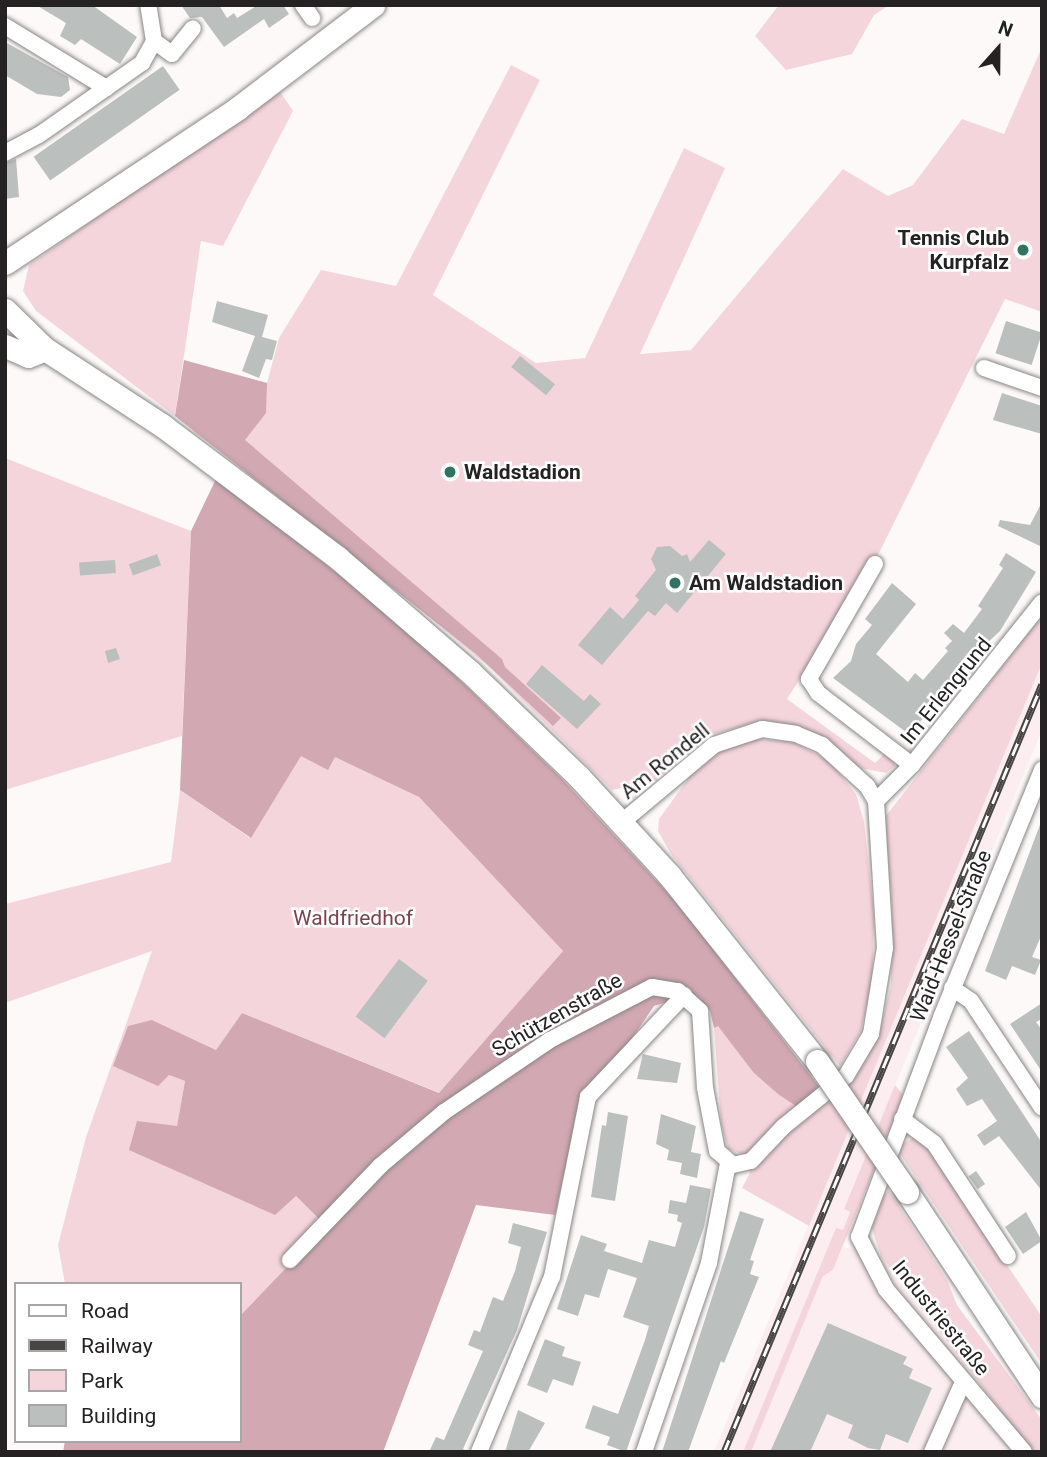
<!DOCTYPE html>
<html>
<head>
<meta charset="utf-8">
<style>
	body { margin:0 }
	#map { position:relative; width:1047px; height:1457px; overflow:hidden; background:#fdf9f9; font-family:Roboto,sans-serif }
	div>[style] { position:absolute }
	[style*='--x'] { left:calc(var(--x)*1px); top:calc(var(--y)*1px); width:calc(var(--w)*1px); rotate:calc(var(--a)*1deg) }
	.built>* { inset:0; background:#fbedf0 }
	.green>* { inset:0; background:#f5d5dc }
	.forest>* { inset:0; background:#d2a8b2 }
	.building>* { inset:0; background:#bbbfbe; transform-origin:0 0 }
	.roads { filter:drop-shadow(0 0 2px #898585) drop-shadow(0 0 2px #898585) }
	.street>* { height:16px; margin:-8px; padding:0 8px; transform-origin:8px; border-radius:8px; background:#fff }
	.secondary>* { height:23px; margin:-11.5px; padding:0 11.5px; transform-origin:11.5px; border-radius:11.5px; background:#fff }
	.rail>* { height:7px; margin-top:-3.5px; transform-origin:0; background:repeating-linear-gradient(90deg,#fff 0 13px,#484545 0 26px); box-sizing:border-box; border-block:2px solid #484545 }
	.bridges { filter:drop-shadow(0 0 2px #898585) drop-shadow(0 0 2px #898585) }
	.secondary-bridge>* { height:23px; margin:-11.5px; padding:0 11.5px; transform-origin:11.5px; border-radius:11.5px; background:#fff }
	.dots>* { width:19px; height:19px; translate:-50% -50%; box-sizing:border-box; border:4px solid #fff; border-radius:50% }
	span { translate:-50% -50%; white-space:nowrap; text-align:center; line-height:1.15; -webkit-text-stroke:5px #fff; paint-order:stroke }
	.poi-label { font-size:21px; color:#242222; font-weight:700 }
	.right { translate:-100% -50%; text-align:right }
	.left { translate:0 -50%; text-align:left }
	.street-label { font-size:21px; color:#242222 }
	.park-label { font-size:21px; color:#7a4252 }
	.frame { position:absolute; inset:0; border:7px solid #242222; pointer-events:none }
	.legend { position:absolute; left:14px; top:1282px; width:228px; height:161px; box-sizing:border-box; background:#fff; border:2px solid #a7a7a7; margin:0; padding:9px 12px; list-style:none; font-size:21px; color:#242222 }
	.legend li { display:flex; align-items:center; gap:14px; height:35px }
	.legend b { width:35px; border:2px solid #a7a7a7 }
	.north { position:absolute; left:963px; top:14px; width:70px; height:70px; -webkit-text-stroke:5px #fff; paint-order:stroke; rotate:21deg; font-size:19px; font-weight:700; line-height:28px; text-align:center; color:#242222 }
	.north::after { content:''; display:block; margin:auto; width:24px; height:32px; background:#242222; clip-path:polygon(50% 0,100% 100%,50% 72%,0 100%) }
</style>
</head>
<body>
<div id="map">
	<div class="built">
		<div style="clip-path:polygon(1042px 663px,1042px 730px,844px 1209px,850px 1212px,843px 1231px,836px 1228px,743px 1452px,714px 1452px)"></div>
		<div style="clip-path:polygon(843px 1247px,881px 1256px,1033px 1452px,751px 1452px,823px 1276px,833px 1270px)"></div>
	</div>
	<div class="green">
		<div style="clip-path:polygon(779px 5px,889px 5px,874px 15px,852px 54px,786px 70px,755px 36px)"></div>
		<div style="clip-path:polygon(1042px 47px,1042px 312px,1005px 299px,876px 559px,787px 699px,875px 763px,884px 754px,894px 761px,895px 766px,886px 773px,855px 767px,798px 728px,759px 722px,713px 734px,655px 781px,612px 790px,489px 667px,338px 541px,194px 432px,199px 365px,267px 383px,279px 338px,321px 270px,396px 286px,511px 65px,540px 80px,433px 295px,536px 363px,585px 358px,684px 148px,725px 168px,640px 354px,691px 350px,843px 169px,888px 196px,913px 185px,962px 119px,1004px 134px)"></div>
		<div style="clip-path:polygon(279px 90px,293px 111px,223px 246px,201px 241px,175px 416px,36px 311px,23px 291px,29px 265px)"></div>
		<div style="clip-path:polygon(5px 458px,191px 531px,182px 736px,5px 790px)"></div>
		<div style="clip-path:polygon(1042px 616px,1042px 663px,809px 1226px,742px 1188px,750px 1173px,742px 1154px,728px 1149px,721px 1123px,714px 1028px,718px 1025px,753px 1072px,821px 1089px,829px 1101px,851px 1080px,879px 1035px,891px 985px,892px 912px,885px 817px)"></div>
		<div style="clip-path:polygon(305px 739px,419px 797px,563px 951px,440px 1093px,242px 1013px,216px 1050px,152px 1020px,169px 1075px,185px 1081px,177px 1127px,296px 1196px,326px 1226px,240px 1316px,240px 1284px,65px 1284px,58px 1245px,86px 1137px,152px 951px,5px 1003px,5px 904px,171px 862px,180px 790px,250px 838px)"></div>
		<div style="clip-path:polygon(756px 739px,793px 742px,829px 761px,856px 794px,864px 822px,874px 915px,872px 982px,861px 1030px,840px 1066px,671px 854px,658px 831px,659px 819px,693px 772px,726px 747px)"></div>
		<div style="clip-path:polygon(895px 1085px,904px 1096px,833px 1270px,823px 1276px,751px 1452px,743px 1452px,836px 1228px,843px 1230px,850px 1212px,844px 1209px)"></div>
		<div style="clip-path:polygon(919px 1134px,1042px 1317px,1042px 1364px,896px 1148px)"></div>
		<div style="clip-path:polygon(889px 1191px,947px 1280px,957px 1305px,1042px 1420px,1042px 1452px,1033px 1452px,881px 1256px,871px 1226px,880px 1198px)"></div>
	</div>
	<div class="forest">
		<div style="clip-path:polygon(184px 360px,267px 383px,266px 413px,245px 440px,502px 659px,505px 667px,561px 718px,553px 726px,476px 654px,175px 416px)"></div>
		<div style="clip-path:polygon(216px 479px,400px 622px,563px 780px,679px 905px,821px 1089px,796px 1106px,778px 1094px,753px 1072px,718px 1026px,714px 1028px,710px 1011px,692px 994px,654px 1006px,576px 1120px,555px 1215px,476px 1205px,383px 1452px,63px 1452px,65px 1441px,240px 1441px,240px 1316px,326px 1226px,296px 1196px,275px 1215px,129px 1150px,137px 1121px,177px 1126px,185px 1081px,169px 1075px,158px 1086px,113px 1066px,128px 1026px,152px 1020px,216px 1050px,242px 1013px,439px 1093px,563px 951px,419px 797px,335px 757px,328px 770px,301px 756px,251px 838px,180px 790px,191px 531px)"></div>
	</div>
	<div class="building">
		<div style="clip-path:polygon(36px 5px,92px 5px,137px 37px,120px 64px,81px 39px,75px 45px,60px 36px,66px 23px)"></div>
		<div style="clip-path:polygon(181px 5px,219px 5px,227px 18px,234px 13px,237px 18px,258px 5px,283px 5px,289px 14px,269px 28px,264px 19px,224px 47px,202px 17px,190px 18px)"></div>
		<div style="clip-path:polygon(5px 42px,68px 77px,70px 90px,61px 97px,37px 94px,5px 75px)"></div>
		<div style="left:163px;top:66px;width:29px;height:158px;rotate:55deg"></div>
		<div style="clip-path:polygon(16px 159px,19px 197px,5px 199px,5px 163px)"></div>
		<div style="clip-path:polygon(217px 301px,268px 315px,262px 337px,277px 341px,272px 360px,266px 359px,259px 378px,242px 371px,255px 336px,212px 322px)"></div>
		<div style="left:1006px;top:321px;width:38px;height:34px;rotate:18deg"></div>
		<div style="left:520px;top:356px;width:45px;height:14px;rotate:39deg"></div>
		<div style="clip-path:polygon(1002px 393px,1042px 406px,1042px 434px,993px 420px)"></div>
		<div style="clip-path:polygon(1042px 502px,1042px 547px,998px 526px,1000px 520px,1030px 525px)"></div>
		<div style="clip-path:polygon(709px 540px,726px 554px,677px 613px,666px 603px,655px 616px,648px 611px,602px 665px,578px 645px,610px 607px,623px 619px,639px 600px,635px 596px,656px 570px,651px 559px,657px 547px,670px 546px,682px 556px,687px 554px,690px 562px)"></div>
		<div style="clip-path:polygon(1006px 553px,1036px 572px,1000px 631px,964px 665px,910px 735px,833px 678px,851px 661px,856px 644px,872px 625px,865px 619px,892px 583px,916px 604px,876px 654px,908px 682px,915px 673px,923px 680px,948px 651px,945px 648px,952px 641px,944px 633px,953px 624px,964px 633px,982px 609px,978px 606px,1003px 568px,999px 565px)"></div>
		<div style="left:157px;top:554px;width:12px;height:30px;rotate:70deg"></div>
		<div style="left:115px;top:560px;width:13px;height:36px;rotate:86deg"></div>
		<div style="clip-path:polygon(116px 648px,120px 659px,108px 663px,105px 651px)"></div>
		<div style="clip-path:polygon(542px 665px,584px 701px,590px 694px,601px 704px,577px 729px,526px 684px)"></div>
		<div style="clip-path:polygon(1041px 822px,1042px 934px,1032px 957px,1041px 960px,1035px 975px,1012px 966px,1006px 980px,985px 971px)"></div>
		<div style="left:399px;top:959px;width:36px;height:72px;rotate:37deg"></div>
		<div style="clip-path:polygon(1042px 1003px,1042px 1019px,1036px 1022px,1042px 1030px,1042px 1072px,1010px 1024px)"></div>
		<div style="clip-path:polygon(969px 1031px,1042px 1143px,1042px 1191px,999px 1136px,984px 1146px,977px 1135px,997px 1121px,982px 1099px,967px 1106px,956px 1089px,968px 1078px,946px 1047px)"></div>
		<div style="clip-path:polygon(643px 1054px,681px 1063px,677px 1083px,637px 1079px)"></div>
		<div style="clip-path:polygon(608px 1112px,628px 1116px,615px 1201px,591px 1197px,602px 1125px,606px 1126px)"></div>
		<div style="clip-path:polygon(661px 1114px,696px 1126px,691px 1152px,701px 1154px,697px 1178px,680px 1174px,682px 1163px,667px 1160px,669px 1150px,656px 1144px)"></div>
		<div style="left:976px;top:1171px;width:16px;height:9px;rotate:55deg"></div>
		<div style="clip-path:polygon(690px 1185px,711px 1189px,704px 1227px,626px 1452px,607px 1445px,610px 1437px,585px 1428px,593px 1405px,618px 1414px,645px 1340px,649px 1326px,623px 1317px,637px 1278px,608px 1269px,599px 1298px,585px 1294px,578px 1316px,557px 1309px,581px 1235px,607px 1244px,604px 1251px,642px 1263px,649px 1240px,675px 1247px,682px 1223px,677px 1221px,678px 1215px,668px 1213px,670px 1200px,686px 1203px)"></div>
		<div style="clip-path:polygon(740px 1211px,764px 1219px,750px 1260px,754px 1261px,750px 1274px,759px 1277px,724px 1363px,721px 1361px,688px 1452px,662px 1452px)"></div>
		<div style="clip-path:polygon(1026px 1212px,1042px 1241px,1023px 1254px,1005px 1227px)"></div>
		<div style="clip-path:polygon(513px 1223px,547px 1232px,517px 1330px,463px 1449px,469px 1452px,429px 1452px,436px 1437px,444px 1440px,483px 1351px,468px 1345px,474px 1330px,480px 1332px,493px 1297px,503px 1301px,515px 1271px,521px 1247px,508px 1243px)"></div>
		<div style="clip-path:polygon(828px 1323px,907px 1357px,903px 1364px,913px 1369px,909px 1378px,932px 1388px,908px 1443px,886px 1434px,880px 1450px,868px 1448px,848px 1438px,853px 1425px,827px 1414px,810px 1452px,770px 1452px)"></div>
		<div style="clip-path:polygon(545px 1339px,565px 1347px,562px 1356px,581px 1362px,573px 1386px,553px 1379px,547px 1393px,527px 1385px)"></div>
		<div style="clip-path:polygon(518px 1410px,545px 1423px,528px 1452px,505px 1452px)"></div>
	</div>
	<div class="roads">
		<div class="street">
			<div style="--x:303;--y:5;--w:16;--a:55"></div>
			<div style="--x:5;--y:26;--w:119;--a:31.5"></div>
			<div style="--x:154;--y:41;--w:22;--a:36"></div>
			<div style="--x:172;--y:54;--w:33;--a:-51"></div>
			<div style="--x:5;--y:153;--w:38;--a:-28"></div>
			<div style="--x:39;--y:135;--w:126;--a:-35"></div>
			<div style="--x:142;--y:63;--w:25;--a:-61"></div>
			<div style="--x:154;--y:41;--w:36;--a:-99"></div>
			<div style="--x:984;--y:368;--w:61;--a:19"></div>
			<div style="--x:875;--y:564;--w:133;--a:119.9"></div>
			<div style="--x:809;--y:679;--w:17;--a:57"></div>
			<div style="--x:818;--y:693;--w:118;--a:37.5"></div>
			<div style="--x:876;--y:801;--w:51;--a:-45"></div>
			<div style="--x:912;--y:765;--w:208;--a:-51.4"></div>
			<div style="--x:622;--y:822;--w:120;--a:-39.9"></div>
			<div style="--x:714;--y:745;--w:51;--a:-18.4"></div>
			<div style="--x:762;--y:729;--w:34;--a:8"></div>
			<div style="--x:796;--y:734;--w:28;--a:23"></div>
			<div style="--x:822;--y:745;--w:61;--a:42.3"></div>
			<div style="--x:867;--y:786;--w:17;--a:59"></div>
			<div style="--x:952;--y:988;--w:23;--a:34"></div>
			<div style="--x:971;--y:1001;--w:128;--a:56.4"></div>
			<div style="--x:902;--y:1119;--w:40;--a:37"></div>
			<div style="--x:934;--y:1143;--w:135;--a:56.8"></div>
			<div style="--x:290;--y:1260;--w:130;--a:-46.2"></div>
			<div style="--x:380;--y:1166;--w:84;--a:-40.2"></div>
			<div style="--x:444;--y:1112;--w:128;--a:-34.2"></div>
			<div style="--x:550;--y:1040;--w:115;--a:-27.5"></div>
			<div style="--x:652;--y:987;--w:26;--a:9"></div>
			<div style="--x:678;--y:991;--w:30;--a:42"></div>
			<div style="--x:700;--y:1011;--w:77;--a:86.3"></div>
			<div style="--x:705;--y:1088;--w:64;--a:79.2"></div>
			<div style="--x:717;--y:1151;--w:21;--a:41"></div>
			<div style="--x:733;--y:1165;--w:18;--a:-13"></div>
			<div style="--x:751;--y:1161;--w:47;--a:-46.7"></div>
			<div style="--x:783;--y:1127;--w:81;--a:-39"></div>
			<div style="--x:846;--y:1076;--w:49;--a:-59.2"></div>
			<div style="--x:871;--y:1034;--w:87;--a:-80.8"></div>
			<div style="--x:885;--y:948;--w:147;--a:-93.5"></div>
			<div style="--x:479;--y:1452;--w:190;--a:-67.4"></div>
			<div style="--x:552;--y:1277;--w:184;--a:-78.7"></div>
			<div style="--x:588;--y:1097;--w:140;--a:-46.7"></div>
			<div style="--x:644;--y:1452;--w:200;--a:-71"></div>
			<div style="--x:709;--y:1263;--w:102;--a:-79.2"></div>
			<div style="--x:932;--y:1452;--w:77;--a:-66.1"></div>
			<div style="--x:1024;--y:1452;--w:214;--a:-130.3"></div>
			<div style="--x:886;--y:1289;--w:59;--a:-117.4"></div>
			<div style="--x:859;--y:1237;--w:237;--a:-69.5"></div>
			<div style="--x:942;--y:1015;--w:265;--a:-67.8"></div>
		</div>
		<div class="secondary">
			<div style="--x:5;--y:263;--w:280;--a:-33.6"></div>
			<div style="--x:238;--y:108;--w:170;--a:-37.3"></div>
			<div style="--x:5;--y:310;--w:56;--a:44.3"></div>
			<div style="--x:45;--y:349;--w:141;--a:33.1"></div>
			<div style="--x:163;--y:426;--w:219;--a:37"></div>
			<div style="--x:338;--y:558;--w:174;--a:40.8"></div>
			<div style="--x:470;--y:672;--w:151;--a:43.9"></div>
			<div style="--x:579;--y:777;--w:133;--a:47.4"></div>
			<div style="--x:669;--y:875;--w:238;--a:51.5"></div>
			<div style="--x:5;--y:346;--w:25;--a:23"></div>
			<div style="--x:28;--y:356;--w:18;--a:-22"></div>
			<div style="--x:907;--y:1192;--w:245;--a:56.5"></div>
		</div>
	</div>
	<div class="rail">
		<div style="--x:724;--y:1452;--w:831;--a:-67.51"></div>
	</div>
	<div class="bridges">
		<div class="secondary-bridge">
			<div style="--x:817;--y:1061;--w:159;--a:55.5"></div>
		</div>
	</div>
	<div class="dots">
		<div style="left:1023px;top:250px;background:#317363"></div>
		<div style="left:450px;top:472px;background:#317363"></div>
		<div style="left:675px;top:583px;background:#317363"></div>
	</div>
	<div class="poi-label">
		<span class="right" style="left:1009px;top:250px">Tennis Club<br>Kurpfalz</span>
		<span class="left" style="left:464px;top:472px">Waldstadion</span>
		<span class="left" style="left:689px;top:583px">Am Waldstadion</span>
	</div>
	<div class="street-label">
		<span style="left:946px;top:691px;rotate:-51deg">Im Erlengrund</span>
		<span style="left:665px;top:761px;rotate:-39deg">Am Rondell</span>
		<span style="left:951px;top:936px;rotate:-68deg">Waid-Hessel-Straße</span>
		<span style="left:557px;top:1015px;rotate:-30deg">Schützenstraße</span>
		<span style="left:941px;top:1318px;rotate:51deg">Industriestraße</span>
	</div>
	<div class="park-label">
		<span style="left:353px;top:918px">Waldfriedhof</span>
	</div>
	<div class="frame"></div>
	<ul class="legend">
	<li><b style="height:9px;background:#fff"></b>Road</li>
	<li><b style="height:9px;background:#484545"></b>Railway</li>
	<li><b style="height:19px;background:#f5d5dc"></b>Park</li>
	<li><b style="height:19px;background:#bbbfbe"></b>Building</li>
	</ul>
	<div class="north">N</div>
</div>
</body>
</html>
